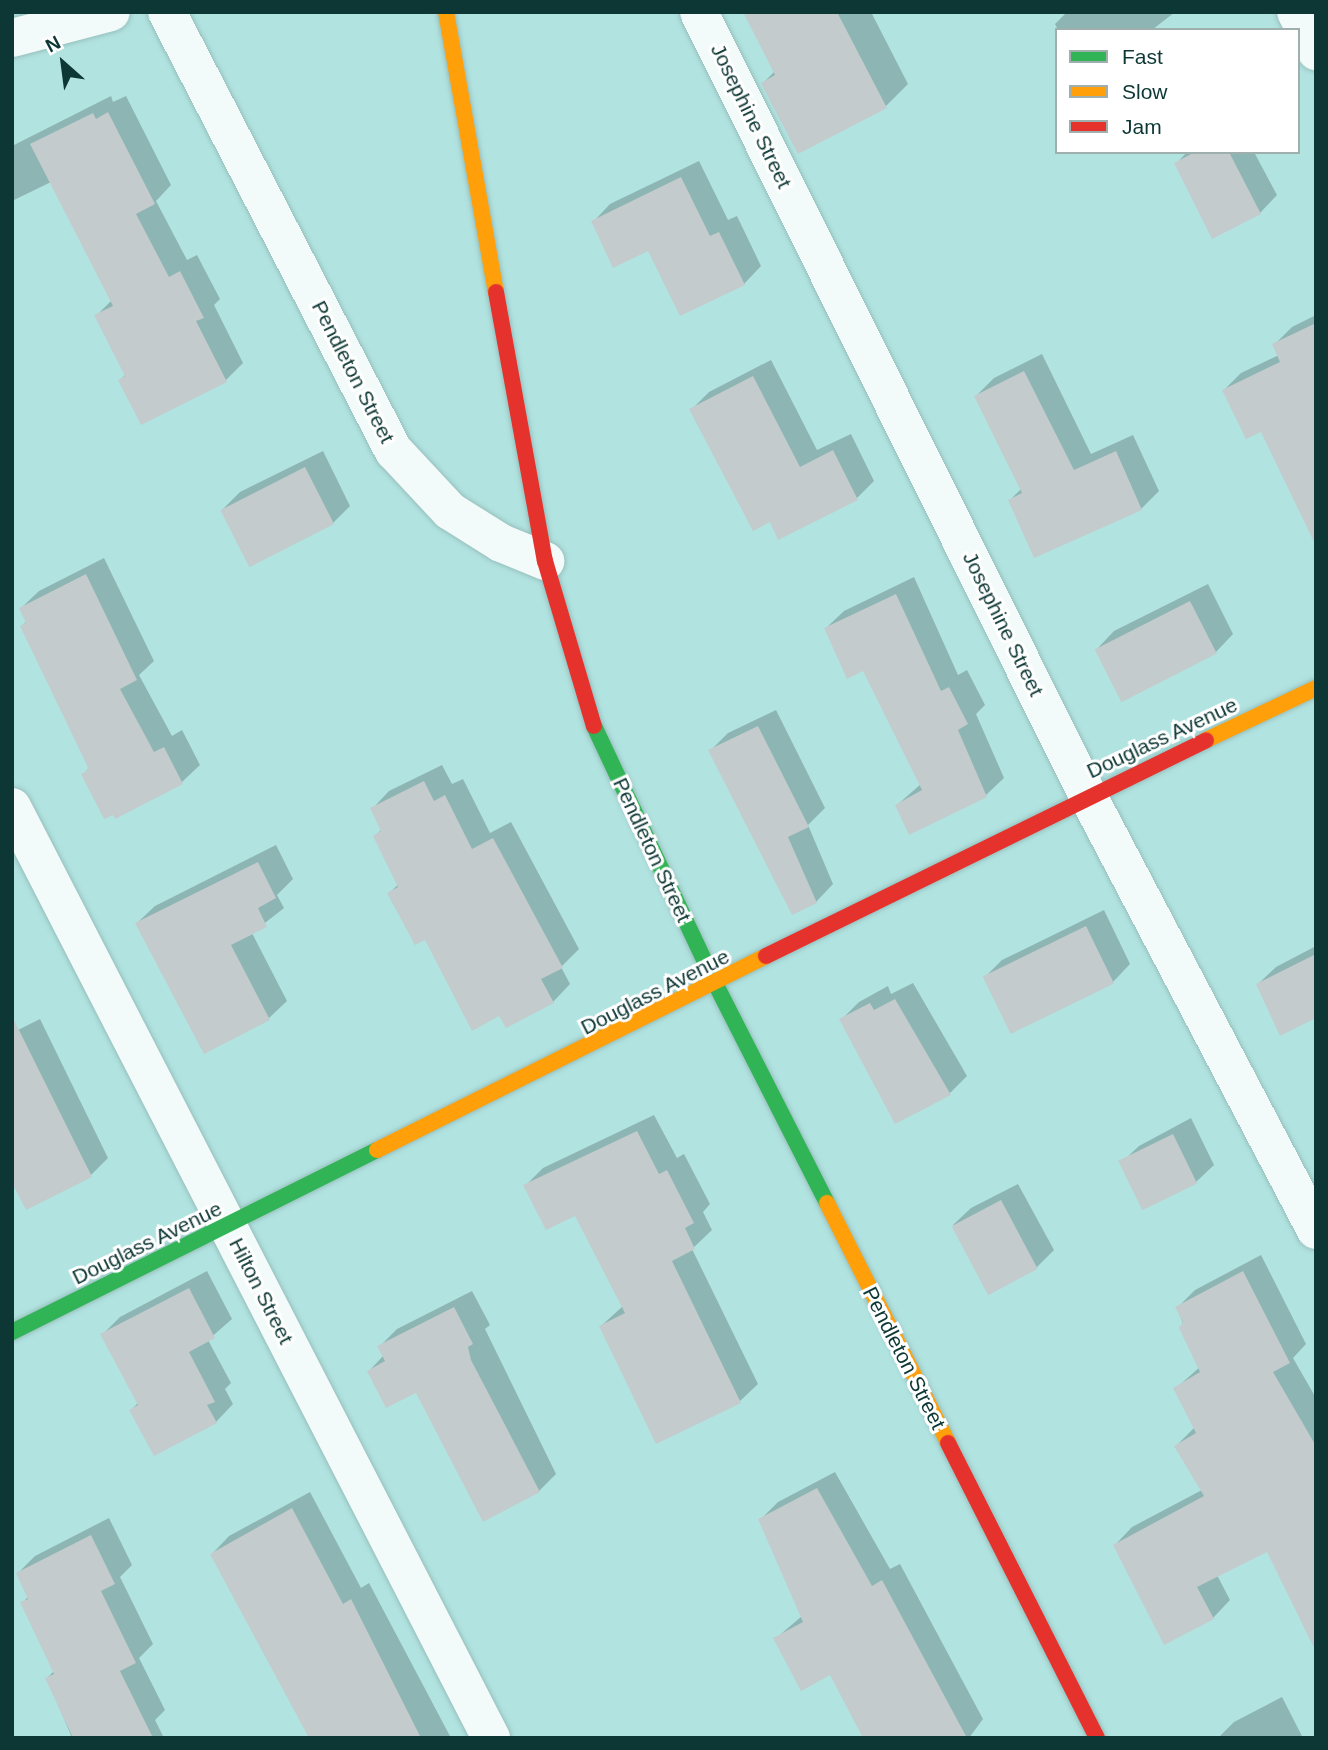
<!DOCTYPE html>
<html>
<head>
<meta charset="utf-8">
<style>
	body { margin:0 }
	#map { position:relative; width:1328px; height:1750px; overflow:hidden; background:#b1e3e0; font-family:Helvetica,sans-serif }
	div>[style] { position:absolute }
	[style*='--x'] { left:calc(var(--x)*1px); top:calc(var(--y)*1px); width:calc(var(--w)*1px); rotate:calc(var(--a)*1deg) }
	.shadow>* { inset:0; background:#0003 }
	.building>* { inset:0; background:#c3cbcc; transform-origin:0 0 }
	.roads { filter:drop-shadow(0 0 2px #96bfbc) drop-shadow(0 0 2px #96bfbc) }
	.street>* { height:38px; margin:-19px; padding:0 19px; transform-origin:19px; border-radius:19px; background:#f3fbfa }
	.fast>* { height:16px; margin:-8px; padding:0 8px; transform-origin:8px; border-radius:8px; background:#30b455 }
	.slow>* { height:16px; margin:-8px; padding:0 8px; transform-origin:8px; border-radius:8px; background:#ff9f0a }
	.jam>* { height:16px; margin:-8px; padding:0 8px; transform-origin:8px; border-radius:8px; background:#e5322d }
	span { translate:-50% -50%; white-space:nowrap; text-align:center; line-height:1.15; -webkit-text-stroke:6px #fff; paint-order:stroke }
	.street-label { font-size:21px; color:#0d3734 }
	.frame { position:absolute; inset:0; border:14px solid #0d3734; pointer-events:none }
	.legend { position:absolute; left:1055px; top:28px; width:245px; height:126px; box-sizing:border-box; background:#fff; border:2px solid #9eafae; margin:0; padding:9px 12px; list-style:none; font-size:21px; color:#0d3734 }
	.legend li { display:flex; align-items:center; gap:14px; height:35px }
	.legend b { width:35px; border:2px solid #9eafae }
	.north { position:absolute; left:28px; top:28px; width:70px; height:70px; -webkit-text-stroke:5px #fff; paint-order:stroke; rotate:332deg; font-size:19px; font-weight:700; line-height:28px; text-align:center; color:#0d3734 }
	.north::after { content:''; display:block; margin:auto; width:24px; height:32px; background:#0d3734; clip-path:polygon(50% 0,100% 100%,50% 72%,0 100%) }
</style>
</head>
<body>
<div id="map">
	<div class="shadow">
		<div style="clip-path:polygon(745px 12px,871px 12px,908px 84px,886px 106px,763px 83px,775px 71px)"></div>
		<div style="clip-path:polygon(1067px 12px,1175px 12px,1152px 30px,1058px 30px,1055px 24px)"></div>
		<div style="clip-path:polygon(111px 96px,113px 102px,126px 96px,171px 185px,156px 201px,187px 260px,197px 255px,220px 299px,214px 305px,243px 363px,226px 380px,120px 380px,126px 374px,96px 316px,112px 300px,51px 182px,12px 201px,12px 146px)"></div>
		<div style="clip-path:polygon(1187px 152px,1254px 152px,1277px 195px,1260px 213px,1176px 164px)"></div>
		<div style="clip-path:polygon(699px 161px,728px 220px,737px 216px,761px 266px,744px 284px,593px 222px,610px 204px)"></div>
		<div style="clip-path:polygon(1316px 315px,1316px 515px,1261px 430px,1224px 390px,1241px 373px,1279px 355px,1274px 345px,1292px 327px)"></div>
		<div style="clip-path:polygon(1042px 354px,1091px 454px,1133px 435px,1159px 491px,1141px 509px,1010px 500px,1022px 488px,976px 396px,994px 378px)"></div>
		<div style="clip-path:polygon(771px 360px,817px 450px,851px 434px,874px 481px,857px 498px,771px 520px,691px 410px,709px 392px)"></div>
		<div style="clip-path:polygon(323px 451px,350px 506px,333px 523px,222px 510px,240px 492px)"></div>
		<div style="clip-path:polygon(104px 558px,154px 661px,139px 675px,172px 736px,182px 730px,200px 765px,182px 782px,116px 817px,83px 775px,89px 768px,22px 626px,27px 621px,21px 608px,39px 591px)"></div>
		<div style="clip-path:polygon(914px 577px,958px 675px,967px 670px,985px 705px,976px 714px,1004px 778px,986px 795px,897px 805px,921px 784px,863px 669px,826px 628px,844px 611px)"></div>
		<div style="clip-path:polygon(1208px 584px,1233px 634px,1216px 652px,1097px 649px,1114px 631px)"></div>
		<div style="clip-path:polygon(776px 710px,825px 808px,808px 825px,833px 884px,816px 902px,710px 751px,728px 733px)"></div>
		<div style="clip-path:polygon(442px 765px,452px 784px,463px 779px,490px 833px,511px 822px,579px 949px,561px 967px,570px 984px,553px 1002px,500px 1014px,389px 893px,399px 884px,375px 836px,382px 829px,372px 809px,389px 791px)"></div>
		<div style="clip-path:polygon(276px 845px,293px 879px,277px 895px,284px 908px,252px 933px,287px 1001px,269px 1018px,137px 923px,155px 906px)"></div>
		<div style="clip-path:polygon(1104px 910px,1130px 964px,1113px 982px,985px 977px,1002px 960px)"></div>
		<div style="clip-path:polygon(1316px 946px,1316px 1016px,1258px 984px,1276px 967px)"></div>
		<div style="clip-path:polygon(913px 983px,967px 1076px,950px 1093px,842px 1019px,859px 1002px,888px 986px,891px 994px)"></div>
		<div style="clip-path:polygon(40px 1019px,108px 1158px,91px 1175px,12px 1033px)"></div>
		<div style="clip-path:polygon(654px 1115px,677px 1158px,684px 1154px,710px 1204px,703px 1212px,712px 1230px,692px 1249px,758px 1384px,740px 1401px,601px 1326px,623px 1306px,575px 1213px,525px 1186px,543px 1168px)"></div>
		<div style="clip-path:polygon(1191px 1118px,1214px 1165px,1196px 1182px,1121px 1163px,1139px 1146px)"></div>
		<div style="clip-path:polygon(1018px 1184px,1054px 1250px,1036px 1268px,953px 1225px,971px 1208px)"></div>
		<div style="clip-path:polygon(1261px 1255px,1306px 1344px,1293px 1358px,1316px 1398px,1316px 1650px,1268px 1549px,1217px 1575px,1230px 1600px,1213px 1618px,1115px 1545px,1132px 1527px,1202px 1490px,1176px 1446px,1194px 1428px,1176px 1388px,1200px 1367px,1177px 1308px,1195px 1290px)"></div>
		<div style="clip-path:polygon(207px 1271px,232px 1319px,208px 1340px,231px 1383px,225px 1389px,233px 1404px,216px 1422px,131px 1410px,138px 1403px,103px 1334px,120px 1317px)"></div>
		<div style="clip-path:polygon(472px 1291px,490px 1325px,485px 1329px,556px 1474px,539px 1491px,417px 1391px,369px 1371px,384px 1355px,380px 1346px,397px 1329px)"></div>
		<div style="clip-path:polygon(835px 1472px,890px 1569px,900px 1564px,983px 1719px,969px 1738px,865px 1738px,831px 1673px,775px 1639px,802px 1616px,761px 1519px,778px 1502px)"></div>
		<div style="clip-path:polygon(310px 1492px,361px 1588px,369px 1583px,451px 1738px,311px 1738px,212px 1554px,229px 1536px)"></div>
		<div style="clip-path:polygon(109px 1518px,132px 1565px,120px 1577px,153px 1644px,139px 1658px,165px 1710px,155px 1720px,164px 1738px,72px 1738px,47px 1678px,54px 1671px,22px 1603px,29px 1596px,18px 1573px,35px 1556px)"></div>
		<div style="clip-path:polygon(1282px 1697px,1303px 1738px,1218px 1738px,1234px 1722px)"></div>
	</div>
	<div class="building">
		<div style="clip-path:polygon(743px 12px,837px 12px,887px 108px,798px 154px,761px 83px,775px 75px)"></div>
		<div style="clip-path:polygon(108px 112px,155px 204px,136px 214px,169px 277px,180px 271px,204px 318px,196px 321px,227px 382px,141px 425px,118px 380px,125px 376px,94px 315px,113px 306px,30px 144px,93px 113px,96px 119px)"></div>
		<div style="clip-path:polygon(1195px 152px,1229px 152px,1261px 214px,1212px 239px,1174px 163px)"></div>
		<div style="clip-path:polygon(681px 177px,710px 236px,719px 232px,745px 285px,680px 316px,648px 251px,613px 268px,591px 221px)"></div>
		<div style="clip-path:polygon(1316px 323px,1316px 546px,1261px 432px,1246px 439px,1222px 390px,1280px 362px,1272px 344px)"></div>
		<div style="clip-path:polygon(1024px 371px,1074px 470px,1116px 451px,1142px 510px,1034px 558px,1008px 500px,1022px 493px,974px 396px)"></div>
		<div style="clip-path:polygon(753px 376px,800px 467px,833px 450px,858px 500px,778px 540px,770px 522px,753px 531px,689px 409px)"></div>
		<div style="left:305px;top:467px;width:64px;height:95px;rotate:63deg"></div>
		<div style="clip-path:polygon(86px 574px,137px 680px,120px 689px,154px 752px,164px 747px,183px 784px,115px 819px,113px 815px,104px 819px,81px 774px,88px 770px,87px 765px,20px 626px,26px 623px,19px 608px)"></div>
		<div style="clip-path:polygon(896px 594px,941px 691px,949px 687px,968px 724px,958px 730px,987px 797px,909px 835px,895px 805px,922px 790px,863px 671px,847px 679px,824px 628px)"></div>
		<div style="left:1190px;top:601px;width:59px;height:107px;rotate:63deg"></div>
		<div style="clip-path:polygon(758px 726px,809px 827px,788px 837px,817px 903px,792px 915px,708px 750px)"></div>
		<div style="clip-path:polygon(424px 781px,434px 801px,445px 795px,472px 849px,493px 838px,563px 968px,541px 979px,554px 1003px,506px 1028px,499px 1016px,472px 1031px,425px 940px,415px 945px,387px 893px,398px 887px,373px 836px,381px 831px,370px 808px)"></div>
		<div style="clip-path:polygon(258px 862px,276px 898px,258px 908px,267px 927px,231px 945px,270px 1020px,204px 1054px,135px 923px)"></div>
		<div style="left:1086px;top:926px;width:64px;height:115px;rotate:64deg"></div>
		<div style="clip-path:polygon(1316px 954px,1316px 1018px,1280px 1036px,1256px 984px)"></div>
		<div style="clip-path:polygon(895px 999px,951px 1095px,895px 1124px,839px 1019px,870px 1003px,874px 1010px)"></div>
		<div style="clip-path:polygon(12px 1016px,92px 1177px,26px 1210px,12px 1183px)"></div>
		<div style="clip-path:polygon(637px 1131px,659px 1174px,667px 1170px,694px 1223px,685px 1228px,695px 1249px,672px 1261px,741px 1403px,656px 1444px,599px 1326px,625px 1313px,575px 1216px,546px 1230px,523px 1185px)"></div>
		<div style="left:1173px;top:1134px;width:55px;height:61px;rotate:64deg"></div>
		<div style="left:1001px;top:1200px;width:78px;height:56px;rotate:62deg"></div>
		<div style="clip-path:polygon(1243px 1271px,1290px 1363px,1273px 1372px,1316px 1446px,1316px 1652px,1267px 1552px,1197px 1587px,1214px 1619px,1164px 1645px,1113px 1545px,1204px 1496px,1174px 1446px,1196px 1433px,1173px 1388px,1200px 1372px,1179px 1328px,1183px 1322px,1175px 1307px)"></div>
		<div style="clip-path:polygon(189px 1288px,215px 1338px,189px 1352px,215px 1402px,207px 1405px,217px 1423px,154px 1456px,129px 1410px,138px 1405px,100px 1334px)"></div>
		<div style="clip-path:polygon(454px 1307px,473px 1344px,468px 1347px,471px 1360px,540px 1492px,483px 1522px,416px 1393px,386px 1408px,367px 1371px,385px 1361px,377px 1346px)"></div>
		<div style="clip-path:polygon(817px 1488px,872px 1586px,882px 1580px,967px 1738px,863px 1738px,830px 1675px,801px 1691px,773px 1638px,803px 1622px,758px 1519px)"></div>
		<div style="clip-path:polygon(292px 1508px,343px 1604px,351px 1599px,421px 1738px,309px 1738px,210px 1554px)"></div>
		<div style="clip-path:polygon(91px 1535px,115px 1584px,101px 1591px,136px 1663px,120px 1671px,153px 1738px,73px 1738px,45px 1678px,54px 1674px,20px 1602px,28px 1599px,16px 1573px)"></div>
	</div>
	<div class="roads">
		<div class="street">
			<div style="--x:167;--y:12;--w:494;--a:62.7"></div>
			<div style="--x:394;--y:451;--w:82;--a:47"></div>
			<div style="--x:450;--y:511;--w:60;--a:32.1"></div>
			<div style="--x:501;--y:543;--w:48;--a:22.2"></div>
			<div style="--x:699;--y:12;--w:875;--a:63.61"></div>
			<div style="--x:1088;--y:796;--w:490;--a:62.3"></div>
			<div style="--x:1296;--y:12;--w:44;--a:62.9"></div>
			<div style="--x:12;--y:38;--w:102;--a:-14.7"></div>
			<div style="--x:12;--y:807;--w:1047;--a:62.77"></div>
		</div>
		<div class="fast">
			<div style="--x:594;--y:726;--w:286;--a:64.8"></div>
			<div style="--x:716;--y:985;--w:245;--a:63"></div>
			<div style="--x:12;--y:1332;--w:408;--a:-26.5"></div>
		</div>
		<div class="slow">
			<div style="--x:446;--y:12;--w:284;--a:79.9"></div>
			<div style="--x:1206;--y:740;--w:122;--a:-25.3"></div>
			<div style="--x:377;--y:1150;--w:435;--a:-26.5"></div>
			<div style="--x:827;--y:1203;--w:269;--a:63.2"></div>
		</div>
		<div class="jam">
			<div style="--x:496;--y:292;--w:273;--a:79.7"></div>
			<div style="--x:545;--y:561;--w:172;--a:73.5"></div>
			<div style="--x:766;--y:956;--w:490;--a:-26.1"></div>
			<div style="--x:948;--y:1443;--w:330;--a:63.2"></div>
		</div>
	</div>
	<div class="street-label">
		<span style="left:751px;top:116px;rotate:64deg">Josephine Street</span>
		<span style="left:353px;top:372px;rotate:63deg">Pendleton Street</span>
		<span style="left:1003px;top:624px;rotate:64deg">Josephine Street</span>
		<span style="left:1162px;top:738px;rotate:-25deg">Douglass Avenue</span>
		<span style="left:652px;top:850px;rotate:65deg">Pendleton Street</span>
		<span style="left:655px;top:992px;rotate:-27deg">Douglass Avenue</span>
		<span style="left:147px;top:1243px;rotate:-26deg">Douglass Avenue</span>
		<span style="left:261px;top:1291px;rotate:63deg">Hilton Street</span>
		<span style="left:904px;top:1358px;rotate:63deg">Pendleton Street</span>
	</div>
	<div class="frame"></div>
	<ul class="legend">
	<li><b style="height:9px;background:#30b455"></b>Fast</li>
	<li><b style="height:9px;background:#ff9f0a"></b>Slow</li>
	<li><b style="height:9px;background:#e5322d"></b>Jam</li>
	</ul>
	<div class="north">N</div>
</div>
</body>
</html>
